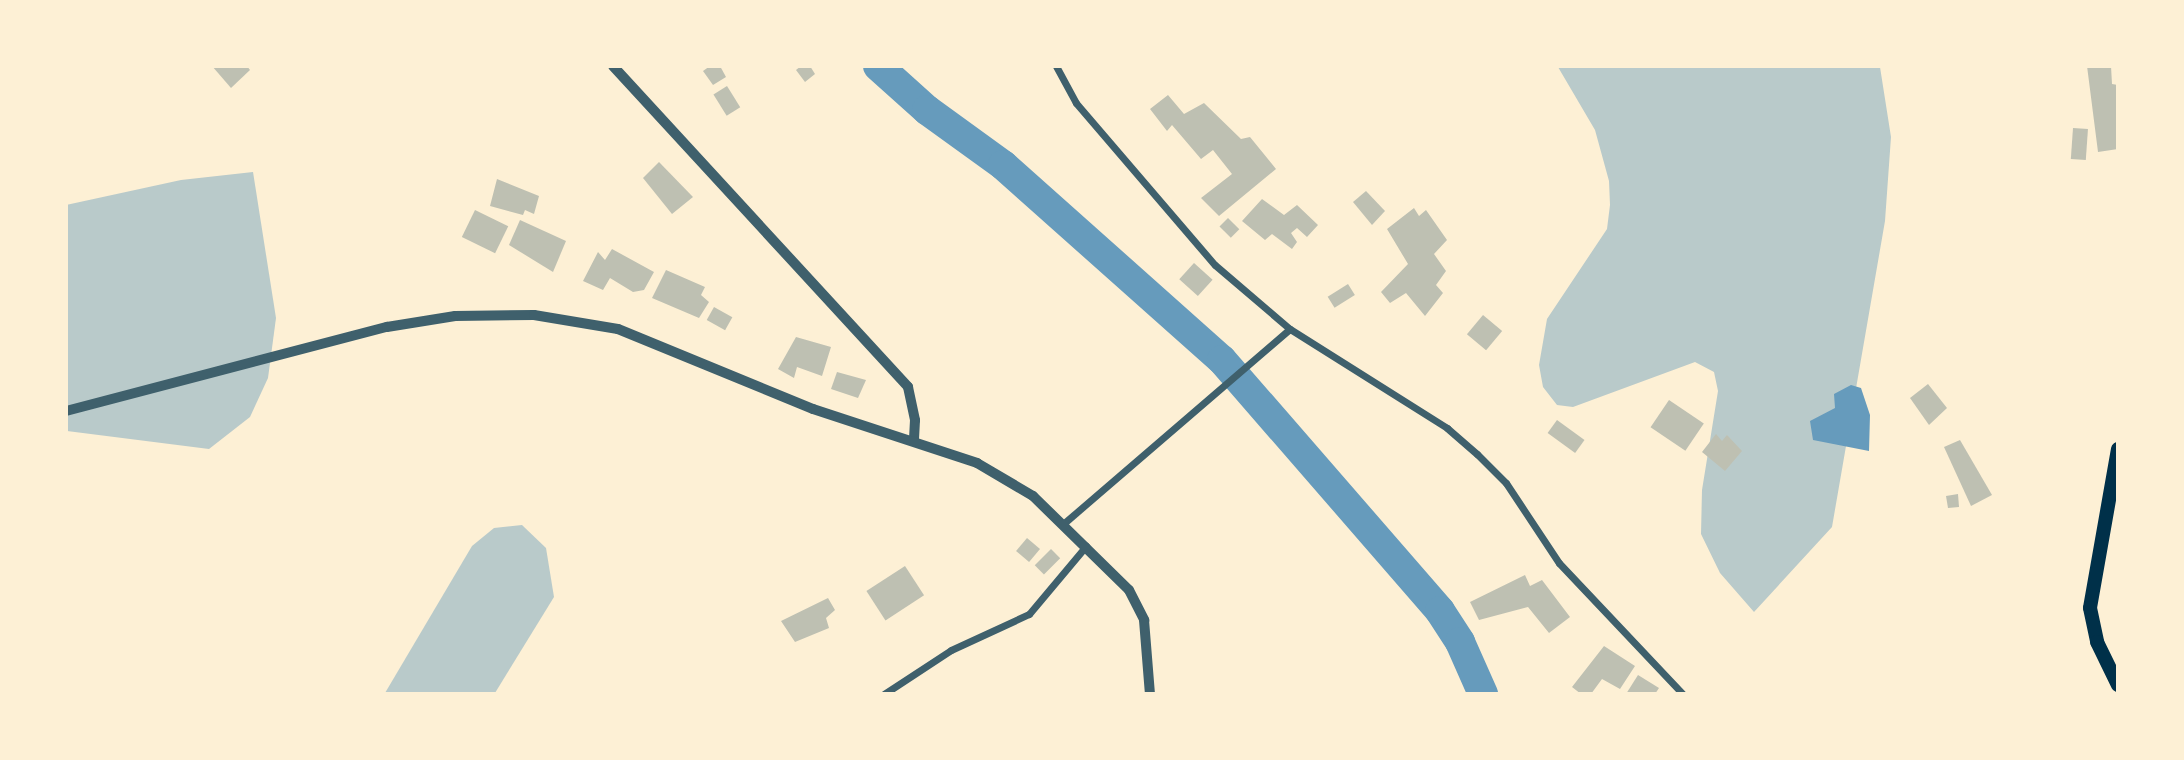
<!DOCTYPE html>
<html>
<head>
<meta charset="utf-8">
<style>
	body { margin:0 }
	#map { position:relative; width:2184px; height:760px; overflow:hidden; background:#fdf0d5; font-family:"Times New Roman",serif }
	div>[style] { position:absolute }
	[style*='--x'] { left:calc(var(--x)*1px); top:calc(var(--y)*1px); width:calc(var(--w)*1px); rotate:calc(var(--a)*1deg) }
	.green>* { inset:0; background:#b9caca }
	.water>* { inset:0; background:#669bbc }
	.river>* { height:30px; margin:-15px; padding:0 15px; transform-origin:15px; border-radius:15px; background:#669bbc }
	.building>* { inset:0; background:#bec0b2; transform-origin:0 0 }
	.minor>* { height:7px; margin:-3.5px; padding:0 3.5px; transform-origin:3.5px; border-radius:3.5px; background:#3f606c }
	.tertiary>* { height:10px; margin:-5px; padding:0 5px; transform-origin:5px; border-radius:5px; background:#3f606c }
	.primary>* { height:14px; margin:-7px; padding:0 7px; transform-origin:7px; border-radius:7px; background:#003049 }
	span { translate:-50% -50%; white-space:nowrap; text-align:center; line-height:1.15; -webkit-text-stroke:5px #fdf0d5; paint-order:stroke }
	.frame { position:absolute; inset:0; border:68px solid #fdf0d5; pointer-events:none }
</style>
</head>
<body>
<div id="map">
	<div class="green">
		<div style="clip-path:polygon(1558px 67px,1880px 67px,1891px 137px,1885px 221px,1832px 527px,1754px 612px,1720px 573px,1701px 534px,1702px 490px,1718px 391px,1714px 372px,1695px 362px,1573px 407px,1557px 405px,1543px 387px,1539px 365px,1547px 319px,1607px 229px,1610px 205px,1609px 181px,1595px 130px)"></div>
		<div style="clip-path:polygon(253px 172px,276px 318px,268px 378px,250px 417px,209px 449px,67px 431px,66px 205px,181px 180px)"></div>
		<div style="clip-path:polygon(522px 525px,546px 548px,554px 597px,495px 693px,385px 693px,472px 546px,494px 528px)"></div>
	</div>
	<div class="water">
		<div style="clip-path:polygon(1851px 385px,1861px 388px,1870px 415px,1869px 451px,1813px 440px,1810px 421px,1835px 408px,1834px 394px)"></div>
	</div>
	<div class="river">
		<div style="--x:878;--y:66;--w:66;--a:41.9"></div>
		<div style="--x:927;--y:110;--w:94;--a:35.9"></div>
		<div style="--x:1003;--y:165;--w:293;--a:41.7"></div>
		<div style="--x:1222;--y:360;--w:332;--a:49"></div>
		<div style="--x:1440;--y:611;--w:37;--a:57"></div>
		<div style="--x:1460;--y:642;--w:57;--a:66.1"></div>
	</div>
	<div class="building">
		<div style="clip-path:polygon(212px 66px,247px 66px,250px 70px,231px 88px)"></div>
		<div style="clip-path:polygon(710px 66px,720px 66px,726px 77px,713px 85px,703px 71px)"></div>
		<div style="clip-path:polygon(801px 66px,810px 66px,815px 74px,805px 82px,796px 70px)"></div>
		<div style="clip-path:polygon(2087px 66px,2111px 66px,2112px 84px,2118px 85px,2118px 149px,2098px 152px)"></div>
		<div style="left:727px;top:86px;width:25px;height:16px;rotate:58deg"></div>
		<div style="clip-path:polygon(1168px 95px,1184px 114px,1204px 103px,1241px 139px,1250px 137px,1276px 169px,1219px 216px,1201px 198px,1232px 174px,1213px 150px,1201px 159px,1172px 125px,1167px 131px,1150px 109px)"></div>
		<div style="left:2073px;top:128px;width:15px;height:31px;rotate:4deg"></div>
		<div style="clip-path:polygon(659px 162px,693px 197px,672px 214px,643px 178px)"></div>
		<div style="clip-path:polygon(497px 179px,539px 196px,534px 214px,525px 210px,523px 215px,490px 206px)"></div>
		<div style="clip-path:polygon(1366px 191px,1385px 211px,1372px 225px,1353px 202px)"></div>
		<div style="clip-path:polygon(1262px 199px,1284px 215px,1297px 205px,1318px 225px,1307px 237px,1297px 228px,1291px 233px,1297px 242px,1292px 249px,1272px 234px,1265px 240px,1242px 221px)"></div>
		<div style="clip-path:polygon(1414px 208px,1419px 216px,1426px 210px,1447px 240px,1434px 254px,1446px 271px,1436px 285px,1443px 293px,1425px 316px,1406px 293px,1390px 303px,1381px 292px,1408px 264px,1387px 229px)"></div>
		<div style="left:475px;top:210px;width:37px;height:30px;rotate:26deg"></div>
		<div style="left:1228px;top:218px;width:16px;height:12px;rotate:45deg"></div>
		<div style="clip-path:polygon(520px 220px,566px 241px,553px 272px,509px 245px)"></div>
		<div style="clip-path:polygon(612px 249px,654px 272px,644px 290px,633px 292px,610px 278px,603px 290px,583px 281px,598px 252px,605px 260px)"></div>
		<div style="left:1194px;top:263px;width:25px;height:22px;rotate:42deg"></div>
		<div style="clip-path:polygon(666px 270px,705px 287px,701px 295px,709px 302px,699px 318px,652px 298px)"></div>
		<div style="left:1348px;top:284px;width:13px;height:24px;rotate:58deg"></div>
		<div style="left:714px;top:307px;width:21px;height:15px;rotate:29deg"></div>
		<div style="left:1483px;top:315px;width:25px;height:25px;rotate:40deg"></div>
		<div style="clip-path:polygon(796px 337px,831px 347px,822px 376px,797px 367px,794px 378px,778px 369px)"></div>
		<div style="clip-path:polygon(837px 372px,866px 380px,858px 398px,831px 389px)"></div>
		<div style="clip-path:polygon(1928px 384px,1947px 408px,1929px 425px,1910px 398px)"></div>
		<div style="left:1669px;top:400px;width:42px;height:33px;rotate:34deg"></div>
		<div style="left:1557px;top:420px;width:34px;height:16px;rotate:36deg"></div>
		<div style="clip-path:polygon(1716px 434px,1722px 441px,1727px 435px,1742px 451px,1725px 471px,1702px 452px)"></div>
		<div style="clip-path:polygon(1960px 440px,1992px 495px,1971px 506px,1944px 447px)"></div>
		<div style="clip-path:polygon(1958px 494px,1959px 507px,1948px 508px,1946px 496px)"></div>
		<div style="left:1027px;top:538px;width:17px;height:17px;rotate:40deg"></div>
		<div style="left:1051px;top:549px;width:13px;height:23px;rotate:45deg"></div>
		<div style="left:905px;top:566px;width:35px;height:46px;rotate:57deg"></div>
		<div style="clip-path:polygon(1525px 575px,1530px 586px,1542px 580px,1570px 617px,1549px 633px,1528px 607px,1479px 620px,1470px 602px)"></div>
		<div style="clip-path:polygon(828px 598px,835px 610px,826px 618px,829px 628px,795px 642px,781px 621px)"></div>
		<div style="clip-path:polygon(1604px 646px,1635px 666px,1620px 689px,1602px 679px,1591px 694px,1581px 694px,1572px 687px)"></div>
		<div style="clip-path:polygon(1638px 675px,1659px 688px,1655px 694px,1626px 694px)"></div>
	</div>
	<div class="minor">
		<div style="--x:1056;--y:66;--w:42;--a:61.6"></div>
		<div style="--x:1076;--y:103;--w:213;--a:49.4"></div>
		<div style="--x:1215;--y:265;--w:99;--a:40.5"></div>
		<div style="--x:1290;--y:329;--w:186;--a:32.2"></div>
		<div style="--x:1447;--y:428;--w:40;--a:41"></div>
		<div style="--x:1477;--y:454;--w:41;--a:45"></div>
		<div style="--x:1506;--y:483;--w:96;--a:56.5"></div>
		<div style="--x:1559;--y:563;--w:180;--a:46.6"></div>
		<div style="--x:1063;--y:524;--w:299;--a:-40.7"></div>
		<div style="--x:884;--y:694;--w:80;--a:-33.3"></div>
		<div style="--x:951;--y:650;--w:86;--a:-24.8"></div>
		<div style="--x:1029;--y:614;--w:89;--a:-50"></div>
	</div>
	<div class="tertiary">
		<div style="--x:613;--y:66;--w:436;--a:47.4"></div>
		<div style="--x:908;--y:387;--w:34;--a:78"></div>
		<div style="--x:915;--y:420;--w:21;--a:93"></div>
		<div style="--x:66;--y:411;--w:332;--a:-14.7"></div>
		<div style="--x:387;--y:327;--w:69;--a:-9.2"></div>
		<div style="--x:455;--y:316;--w:79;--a:-0.7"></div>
		<div style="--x:534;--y:315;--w:85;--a:9.5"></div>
		<div style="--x:618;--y:329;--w:211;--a:22.3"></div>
		<div style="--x:813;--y:409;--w:173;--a:18.2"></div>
		<div style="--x:977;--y:463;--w:65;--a:30.5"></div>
		<div style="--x:1033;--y:496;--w:134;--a:44.4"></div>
		<div style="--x:1129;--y:590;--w:34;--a:63"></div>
		<div style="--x:1144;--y:620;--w:74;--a:85.4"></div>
	</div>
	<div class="primary">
		<div style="--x:2118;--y:449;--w:161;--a:100"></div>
		<div style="--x:2090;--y:608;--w:35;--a:78"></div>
		<div style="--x:2097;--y:642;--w:48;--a:64"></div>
	</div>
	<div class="frame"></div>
</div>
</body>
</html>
